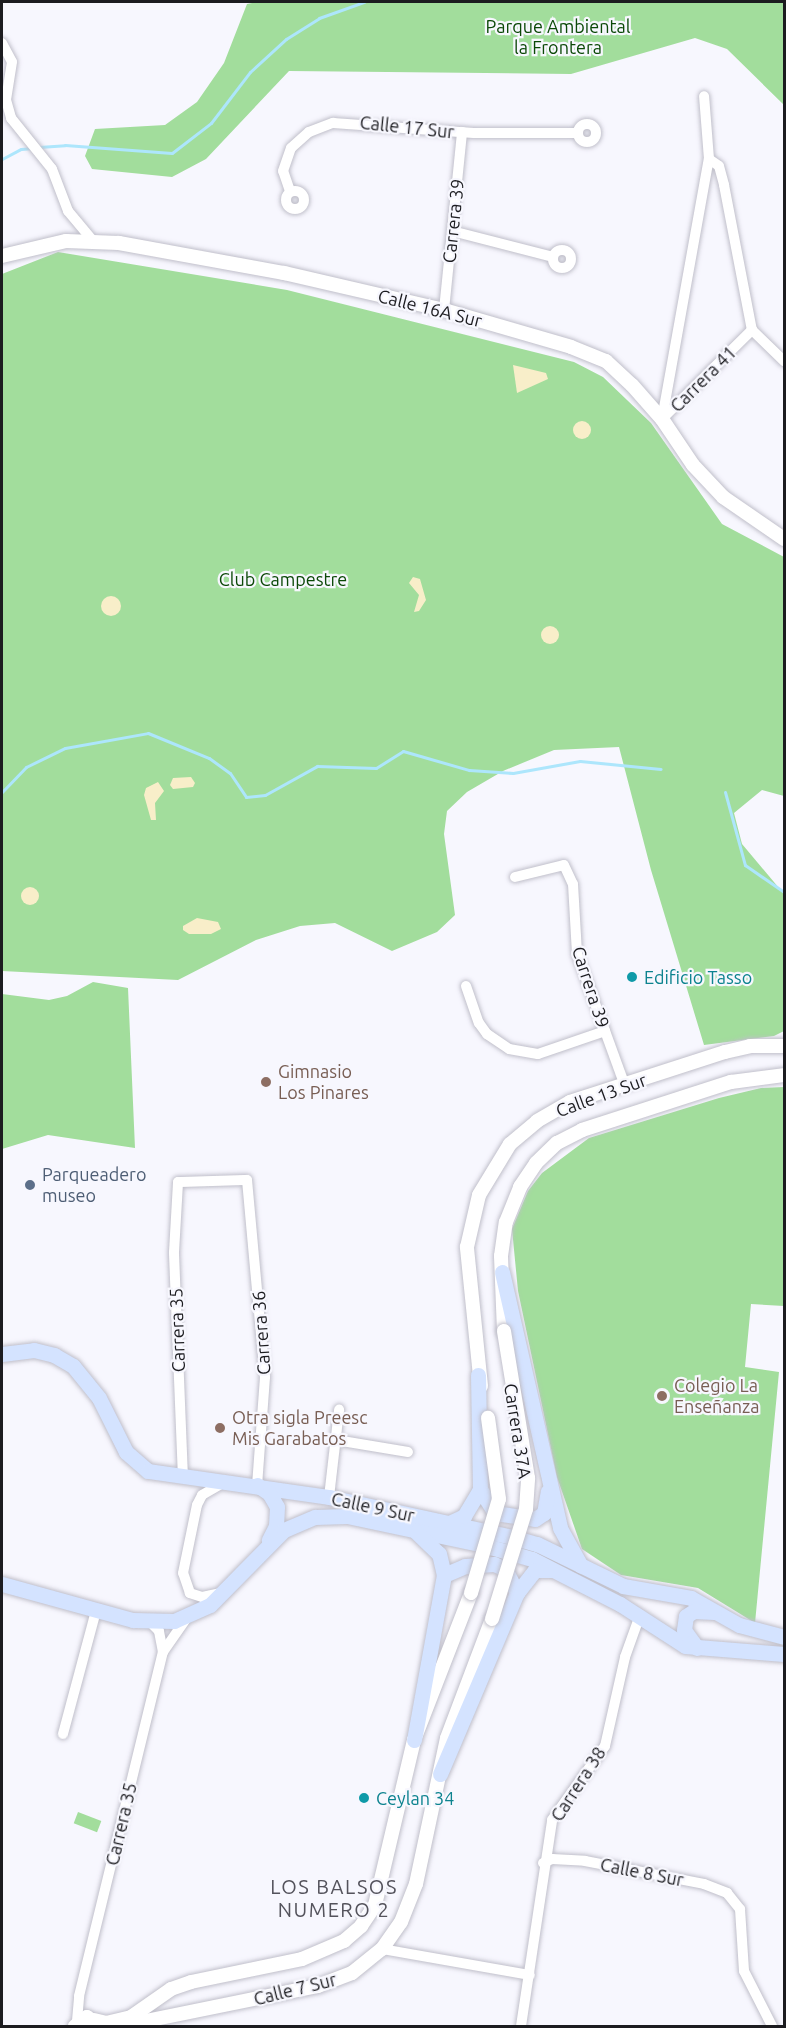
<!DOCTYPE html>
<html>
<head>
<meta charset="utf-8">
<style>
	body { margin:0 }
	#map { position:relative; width:786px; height:2028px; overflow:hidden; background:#f7f7fe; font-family:Ubuntu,sans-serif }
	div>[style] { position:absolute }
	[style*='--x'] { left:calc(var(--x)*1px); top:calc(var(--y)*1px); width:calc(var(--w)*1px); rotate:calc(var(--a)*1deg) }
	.green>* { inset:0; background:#a2dd9c; transform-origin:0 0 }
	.sand>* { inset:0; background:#f8eec9 }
	.round { border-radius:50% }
	.stream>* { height:3px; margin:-1.5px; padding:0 1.5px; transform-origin:1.5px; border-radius:1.5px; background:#ade6fc }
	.roads { filter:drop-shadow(0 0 2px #c0bfca) drop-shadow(0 0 2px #c0bfca) }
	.minor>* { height:10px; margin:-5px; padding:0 5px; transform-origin:5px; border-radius:5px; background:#fff }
	.minor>.ring { margin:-5px; padding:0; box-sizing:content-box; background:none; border:10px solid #fff; border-radius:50% }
	.tertiary>* { height:14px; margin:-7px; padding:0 7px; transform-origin:7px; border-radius:7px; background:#fff }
	.secondary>* { height:15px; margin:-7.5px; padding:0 7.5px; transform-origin:7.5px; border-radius:7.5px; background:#d4e3ff }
	.bridges { filter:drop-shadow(0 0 2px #c0bfca) drop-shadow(0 0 2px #c0bfca) }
	.tertiary-bridge>* { height:14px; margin:-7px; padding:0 7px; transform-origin:7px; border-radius:7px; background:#fff }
	.dots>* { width:16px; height:16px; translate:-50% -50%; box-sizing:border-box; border:3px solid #f7f7fe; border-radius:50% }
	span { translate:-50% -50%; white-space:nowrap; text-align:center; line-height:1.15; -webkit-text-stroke:4.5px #f7f7fe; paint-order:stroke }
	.park-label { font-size:18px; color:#0b4907 }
	.street-label { font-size:18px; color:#1c1c20 }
	.culture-label { font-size:18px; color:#0d838f }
	.left { translate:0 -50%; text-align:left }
	.education-label { font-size:18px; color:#785e54 }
	.service-label { font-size:18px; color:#4e5e75 }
	.neighbourhood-label { font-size:20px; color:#54535c; letter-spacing:1.5px }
	.frame { position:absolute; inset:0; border:3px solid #1c1c20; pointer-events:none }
</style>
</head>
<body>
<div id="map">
	<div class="green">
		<div style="clip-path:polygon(258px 2px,784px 2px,784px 105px,727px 49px,695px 38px,571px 74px,289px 71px,206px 159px,172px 177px,92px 169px,85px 156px,95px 129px,165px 125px,197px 102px,224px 63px,247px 4px)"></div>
		<div style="clip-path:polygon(58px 252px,287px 290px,574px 362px,603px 377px,651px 423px,722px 524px,784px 557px,784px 796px,762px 790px,734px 813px,742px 844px,784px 894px,784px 1031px,774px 1036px,704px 1045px,651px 870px,619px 747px,554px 750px,503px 771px,467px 792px,447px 811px,444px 834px,455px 915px,437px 932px,392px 951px,335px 923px,300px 926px,256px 940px,178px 980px,2px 971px,2px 274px)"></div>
		<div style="clip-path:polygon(93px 982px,128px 988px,135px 1148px,48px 1135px,2px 1149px,2px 994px,49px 1000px,67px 996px)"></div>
		<div style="clip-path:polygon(784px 1087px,784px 1306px,751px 1304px,745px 1367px,779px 1372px,755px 1623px,698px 1588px,621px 1575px,582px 1549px,557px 1477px,518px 1291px,512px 1229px,528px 1191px,542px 1173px,589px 1138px,719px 1098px,761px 1088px)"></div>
		<div style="left:78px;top:1812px;width:25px;height:12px;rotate:21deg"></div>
	</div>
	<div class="sand">
		<div style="clip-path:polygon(513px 365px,546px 373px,548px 379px,517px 393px)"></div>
		<div class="round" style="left:573px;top:421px;width:18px;height:18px"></div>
		<div style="clip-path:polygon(413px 577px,420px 579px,426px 600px,419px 611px,414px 612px,419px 595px,409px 583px)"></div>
		<div class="round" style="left:101px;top:596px;width:20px;height:20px"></div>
		<div class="round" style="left:541px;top:626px;width:18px;height:18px"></div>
		<div style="clip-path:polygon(191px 777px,195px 783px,193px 787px,173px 789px,170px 785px,173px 778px)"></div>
		<div style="clip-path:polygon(158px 782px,164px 791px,155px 803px,156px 820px,151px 820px,144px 795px,146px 788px)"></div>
		<div class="round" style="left:21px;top:887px;width:18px;height:18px"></div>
		<div style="clip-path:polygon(197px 918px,218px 922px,221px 929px,211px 934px,189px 934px,183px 930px,183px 926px)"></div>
	</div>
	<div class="stream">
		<div style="--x:39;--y:147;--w:26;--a:-4"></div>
		<div style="--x:65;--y:145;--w:107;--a:4.3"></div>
		<div style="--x:172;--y:153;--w:49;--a:-37.6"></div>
		<div style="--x:211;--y:123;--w:64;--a:-52.6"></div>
		<div style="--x:250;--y:72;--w:49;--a:-42.5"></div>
		<div style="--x:286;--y:39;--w:39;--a:-32"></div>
		<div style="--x:319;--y:18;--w:48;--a:-19.6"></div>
		<div style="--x:2;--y:159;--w:21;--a:-28"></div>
		<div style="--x:21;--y:149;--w:12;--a:-5"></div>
		<div style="--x:2;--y:792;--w:35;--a:-46"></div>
		<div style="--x:26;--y:767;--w:43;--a:-26"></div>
		<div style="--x:65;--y:748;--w:84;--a:-10.2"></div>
		<div style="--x:148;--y:733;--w:66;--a:22.3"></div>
		<div style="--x:209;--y:758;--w:26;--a:36"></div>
		<div style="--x:230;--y:773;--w:29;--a:56"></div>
		<div style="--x:246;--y:797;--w:19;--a:-6"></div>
		<div style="--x:265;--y:795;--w:60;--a:-29.1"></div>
		<div style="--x:317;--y:766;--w:59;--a:1.9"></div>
		<div style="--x:376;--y:768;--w:32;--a:-32"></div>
		<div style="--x:403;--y:751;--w:69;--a:16.1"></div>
		<div style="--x:469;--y:770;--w:44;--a:3.9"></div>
		<div style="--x:513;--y:773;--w:68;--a:-10.2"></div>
		<div style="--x:580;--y:761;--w:81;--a:5.6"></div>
		<div style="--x:725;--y:792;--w:76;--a:74.7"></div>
		<div style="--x:745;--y:865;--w:47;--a:34.7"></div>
	</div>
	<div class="roads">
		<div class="minor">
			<div style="--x:2;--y:43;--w:21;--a:62"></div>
			<div style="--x:12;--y:62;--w:38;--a:99"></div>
			<div style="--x:6;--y:100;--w:19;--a:74"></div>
			<div style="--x:11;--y:118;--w:65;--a:51.2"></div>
			<div style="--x:52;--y:169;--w:45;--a:69.1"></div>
			<div style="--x:68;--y:211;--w:38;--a:50"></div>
			<div class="ring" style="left:578px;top:124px;width:8px;height:8px"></div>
			<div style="--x:709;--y:159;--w:12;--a:35"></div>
			<div style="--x:719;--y:166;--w:20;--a:75"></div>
			<div style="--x:724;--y:185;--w:148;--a:79.1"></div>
			<div style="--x:752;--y:330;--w:45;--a:44.1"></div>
			<div class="ring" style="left:286px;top:191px;width:8px;height:8px"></div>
			<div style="--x:290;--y:191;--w:21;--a:-109"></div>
			<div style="--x:283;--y:171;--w:24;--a:-71"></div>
			<div style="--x:291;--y:148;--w:24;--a:-42"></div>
			<div style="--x:309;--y:132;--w:26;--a:-21"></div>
			<div style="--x:333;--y:123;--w:141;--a:4.1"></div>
			<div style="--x:474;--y:133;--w:103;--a:0"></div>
			<div style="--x:452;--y:231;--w:104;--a:14.4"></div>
			<div class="ring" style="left:553px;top:250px;width:8px;height:8px"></div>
			<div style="--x:444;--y:310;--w:179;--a:-84.2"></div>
			<div style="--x:662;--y:419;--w:264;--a:-79.8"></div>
			<div style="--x:709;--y:159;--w:63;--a:-94.5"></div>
			<div style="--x:662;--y:419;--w:127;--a:-44.7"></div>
			<div style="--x:515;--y:877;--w:50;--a:-13.8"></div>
			<div style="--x:564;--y:865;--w:21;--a:65"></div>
			<div style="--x:573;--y:884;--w:70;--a:86.7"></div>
			<div style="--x:577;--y:954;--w:140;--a:70"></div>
			<div style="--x:466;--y:986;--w:39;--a:71"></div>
			<div style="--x:479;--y:1023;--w:14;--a:54"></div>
			<div style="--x:487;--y:1034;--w:27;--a:34"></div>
			<div style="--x:509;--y:1049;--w:29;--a:10"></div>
			<div style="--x:538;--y:1054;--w:71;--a:-18.9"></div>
			<div style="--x:336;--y:1440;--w:73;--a:9.5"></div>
			<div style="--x:183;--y:1478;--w:226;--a:-92.3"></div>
			<div style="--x:174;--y:1252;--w:70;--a:-86.7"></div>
			<div style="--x:178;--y:1182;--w:69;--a:-1.7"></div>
			<div style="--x:247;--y:1180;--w:198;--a:84.8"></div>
			<div style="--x:265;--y:1377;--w:108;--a:94.2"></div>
			<div style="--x:329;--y:1497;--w:88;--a:-83.4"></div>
			<div style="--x:221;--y:1593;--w:19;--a:168"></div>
			<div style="--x:202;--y:1597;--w:13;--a:-162"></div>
			<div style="--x:190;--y:1593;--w:21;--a:-109"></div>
			<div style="--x:183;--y:1573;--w:69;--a:-78.4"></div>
			<div style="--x:197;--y:1505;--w:11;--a:-63"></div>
			<div style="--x:202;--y:1495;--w:24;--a:-30"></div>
			<div style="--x:163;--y:1652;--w:44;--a:-55.2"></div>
			<div style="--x:63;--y:1734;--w:127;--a:-75"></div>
			<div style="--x:543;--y:1863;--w:10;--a:-24"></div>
			<div style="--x:552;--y:1859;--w:33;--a:3"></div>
			<div style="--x:585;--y:1861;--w:121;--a:10.9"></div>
			<div style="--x:704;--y:1884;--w:25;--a:21"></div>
			<div style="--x:727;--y:1893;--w:21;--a:51"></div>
			<div style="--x:740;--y:1909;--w:62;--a:86.3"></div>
			<div style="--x:744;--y:1971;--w:62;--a:63"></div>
			<div style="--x:382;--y:1949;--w:150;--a:10"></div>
			<div style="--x:77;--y:2021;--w:25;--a:-85"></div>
			<div style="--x:79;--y:1996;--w:354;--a:-76.3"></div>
			<div style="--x:163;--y:1652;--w:21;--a:-101"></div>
			<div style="--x:159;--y:1631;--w:13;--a:-135"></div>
			<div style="--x:521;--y:2026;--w:208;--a:-81.4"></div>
			<div style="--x:552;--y:1820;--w:91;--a:-54.4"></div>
			<div style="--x:605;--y:1746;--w:91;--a:-77.3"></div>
			<div style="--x:625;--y:1657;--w:45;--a:-70.3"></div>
		</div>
		<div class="tertiary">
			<div style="--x:2;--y:256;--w:66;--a:-13.2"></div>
			<div style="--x:66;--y:241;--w:53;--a:2.2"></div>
			<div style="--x:119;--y:243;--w:168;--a:10.3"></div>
			<div style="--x:284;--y:273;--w:164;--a:13"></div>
			<div style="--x:444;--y:310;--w:132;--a:16.2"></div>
			<div style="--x:571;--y:347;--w:38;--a:22"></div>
			<div style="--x:606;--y:361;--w:35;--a:43"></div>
			<div style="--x:632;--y:385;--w:45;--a:48.6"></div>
			<div style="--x:662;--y:419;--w:55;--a:56"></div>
			<div style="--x:693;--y:465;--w:44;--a:46.8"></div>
			<div style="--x:723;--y:497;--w:74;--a:34.5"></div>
			<div style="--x:504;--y:1331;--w:75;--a:-92.3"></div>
			<div style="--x:501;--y:1256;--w:34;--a:-82"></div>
			<div style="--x:506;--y:1222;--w:38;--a:-68"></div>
			<div style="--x:520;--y:1187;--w:29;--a:-56"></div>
			<div style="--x:536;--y:1163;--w:29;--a:-44"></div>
			<div style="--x:557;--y:1143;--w:28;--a:-27"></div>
			<div style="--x:582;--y:1130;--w:157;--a:-17.9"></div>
			<div style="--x:731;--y:1082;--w:53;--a:-7.5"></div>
			<div style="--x:481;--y:1386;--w:140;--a:-95.8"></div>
			<div style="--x:467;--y:1247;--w:53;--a:-77"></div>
			<div style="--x:479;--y:1195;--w:60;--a:-58.7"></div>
			<div style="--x:510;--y:1144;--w:35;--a:-40"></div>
			<div style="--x:537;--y:1121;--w:38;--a:-30"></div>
			<div style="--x:570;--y:1102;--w:163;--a:-17.9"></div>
			<div style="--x:725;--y:1052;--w:26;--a:-13"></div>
			<div style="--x:750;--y:1046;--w:34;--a:0"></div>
			<div style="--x:94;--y:2020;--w:12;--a:14"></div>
			<div style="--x:106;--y:2023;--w:26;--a:-13"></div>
			<div style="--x:131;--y:2017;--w:49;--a:-35"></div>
			<div style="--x:171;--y:1989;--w:21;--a:-19"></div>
			<div style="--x:191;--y:1982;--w:113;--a:-11.7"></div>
			<div style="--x:302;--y:1959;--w:46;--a:-23.2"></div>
			<div style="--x:344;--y:1941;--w:23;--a:-41"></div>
			<div style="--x:361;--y:1926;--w:25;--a:-56"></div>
			<div style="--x:375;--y:1905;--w:170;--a:-76.7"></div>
			<div style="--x:414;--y:1740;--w:158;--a:-68.8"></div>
			<div style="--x:126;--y:2025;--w:196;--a:-11.5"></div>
			<div style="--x:318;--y:1986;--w:36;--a:-21"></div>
			<div style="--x:352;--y:1973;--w:38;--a:-39"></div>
			<div style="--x:382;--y:1949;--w:33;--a:-55"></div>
			<div style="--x:401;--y:1922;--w:41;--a:-68.5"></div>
			<div style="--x:416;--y:1884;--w:149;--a:-78"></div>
			<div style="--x:447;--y:1738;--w:127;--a:-69.3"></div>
			<div style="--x:75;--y:2026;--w:15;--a:-37"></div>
			<div style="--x:87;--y:2017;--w:14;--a:39"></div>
		</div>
		<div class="secondary">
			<div style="--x:502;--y:1272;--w:262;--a:77.2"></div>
			<div style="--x:560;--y:1528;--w:43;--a:61.1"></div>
			<div style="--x:2;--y:1354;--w:32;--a:-7"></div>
			<div style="--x:34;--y:1350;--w:21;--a:14"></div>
			<div style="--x:54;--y:1355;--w:22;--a:30"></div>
			<div style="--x:73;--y:1366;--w:41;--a:50.9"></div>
			<div style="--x:99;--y:1398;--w:60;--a:63.4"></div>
			<div style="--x:126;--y:1452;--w:29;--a:41"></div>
			<div style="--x:148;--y:1471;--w:183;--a:8.2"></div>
			<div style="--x:329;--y:1497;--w:187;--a:12.3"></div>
			<div style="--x:512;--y:1537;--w:26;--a:16"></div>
			<div style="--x:537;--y:1544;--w:96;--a:26"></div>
			<div style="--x:623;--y:1586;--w:69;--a:10"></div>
			<div style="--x:691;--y:1598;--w:55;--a:29.4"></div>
			<div style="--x:739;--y:1625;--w:47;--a:14.9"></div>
			<div style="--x:257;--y:1485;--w:14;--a:34"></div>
			<div style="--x:269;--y:1493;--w:16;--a:60"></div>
			<div style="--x:277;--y:1507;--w:19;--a:93"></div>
			<div style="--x:276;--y:1526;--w:16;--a:117"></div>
			<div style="--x:480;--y:1489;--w:28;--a:58"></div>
			<div style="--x:495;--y:1513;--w:40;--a:8.5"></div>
			<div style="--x:535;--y:1519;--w:11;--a:-34"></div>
			<div style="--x:544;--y:1513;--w:22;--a:-80"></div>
			<div style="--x:447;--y:1524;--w:19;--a:-25"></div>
			<div style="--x:464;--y:1516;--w:31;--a:-59"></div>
			<div style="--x:480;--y:1489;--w:114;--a:-91"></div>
			<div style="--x:444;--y:1575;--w:23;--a:-23"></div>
			<div style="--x:465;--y:1566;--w:29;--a:-4"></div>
			<div style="--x:494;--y:1564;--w:12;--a:24"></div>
			<div style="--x:505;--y:1569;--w:27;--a:63"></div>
			<div style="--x:2;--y:1584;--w:136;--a:15.4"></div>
			<div style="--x:133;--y:1620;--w:41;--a:1.4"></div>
			<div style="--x:174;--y:1621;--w:39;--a:-24"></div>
			<div style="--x:210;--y:1605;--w:105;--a:-45.4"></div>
			<div style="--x:284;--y:1530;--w:34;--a:-23"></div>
			<div style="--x:315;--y:1517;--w:32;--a:-2"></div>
			<div style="--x:347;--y:1516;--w:136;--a:11.9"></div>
			<div style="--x:480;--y:1544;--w:54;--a:16.1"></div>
			<div style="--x:532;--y:1559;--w:99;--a:27.1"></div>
			<div style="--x:620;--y:1604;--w:77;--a:32.9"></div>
			<div style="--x:685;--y:1646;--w:99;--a:4.6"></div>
			<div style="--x:697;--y:1648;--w:22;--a:-126"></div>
			<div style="--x:684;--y:1630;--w:14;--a:-82"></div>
			<div style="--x:686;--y:1616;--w:9;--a:-32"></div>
			<div style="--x:694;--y:1611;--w:20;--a:3"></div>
			<div style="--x:414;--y:1740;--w:168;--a:-79.7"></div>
			<div style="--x:444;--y:1575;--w:22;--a:-103"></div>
			<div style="--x:439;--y:1554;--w:32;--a:-136"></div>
			<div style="--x:440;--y:1774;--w:197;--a:-67"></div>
			<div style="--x:517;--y:1593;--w:29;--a:-52"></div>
			<div style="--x:535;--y:1570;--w:17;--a:0"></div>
		</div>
	</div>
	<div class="bridges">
		<div class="tertiary-bridge">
			<div style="--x:471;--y:1593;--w:98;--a:-73.4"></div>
			<div style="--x:499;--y:1499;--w:82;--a:-97.7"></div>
			<div style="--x:492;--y:1619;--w:115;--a:-72.8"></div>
			<div style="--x:526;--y:1509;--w:31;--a:-86"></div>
			<div style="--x:528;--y:1478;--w:149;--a:-99.3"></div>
		</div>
	</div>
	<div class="dots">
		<div style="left:632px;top:977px;background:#0f9aa8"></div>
		<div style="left:266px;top:1082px;background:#8d6e63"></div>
		<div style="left:30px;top:1185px;background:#5c6f8a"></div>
		<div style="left:662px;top:1396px;background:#8d6e63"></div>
		<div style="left:220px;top:1428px;background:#8d6e63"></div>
		<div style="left:364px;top:1798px;background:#0f9aa8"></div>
	</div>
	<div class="park-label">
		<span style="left:558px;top:37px">Parque Ambiental<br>la Frontera</span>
		<span style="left:283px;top:579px">Club Campestre</span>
	</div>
	<div class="street-label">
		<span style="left:407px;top:127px;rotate:6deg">Calle 17 Sur</span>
		<span style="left:453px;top:221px;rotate:-84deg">Carrera 39</span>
		<span style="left:430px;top:308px;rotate:14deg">Calle 16A Sur</span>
		<span style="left:703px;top:379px;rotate:-45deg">Carrera 41</span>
		<span style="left:591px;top:987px;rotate:72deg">Carrera 39</span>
		<span style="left:601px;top:1095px;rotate:-20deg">Calle 13 Sur</span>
		<span style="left:177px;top:1330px;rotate:-92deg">Carrera 35</span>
		<span style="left:261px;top:1333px;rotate:-94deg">Carrera 36</span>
		<span style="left:518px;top:1431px;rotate:81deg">Carrera 37A</span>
		<span style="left:373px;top:1507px;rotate:12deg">Calle 9 Sur</span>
		<span style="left:578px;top:1784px;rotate:-57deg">Carrera 38</span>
		<span style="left:121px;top:1824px;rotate:-77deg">Carrera 35</span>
		<span style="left:642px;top:1872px;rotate:11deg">Calle 8 Sur</span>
		<span style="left:295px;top:1989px;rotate:-14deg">Calle 7 Sur</span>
	</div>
	<div class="culture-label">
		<span class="left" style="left:644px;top:977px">Edificio Tasso</span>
		<span class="left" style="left:376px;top:1798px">Ceylan 34</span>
	</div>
	<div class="education-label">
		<span class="left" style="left:278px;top:1082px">Gimnasio<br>Los Pinares</span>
		<span class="left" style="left:674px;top:1396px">Colegio La<br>Enseñanza</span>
		<span class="left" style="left:232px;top:1428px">Otra sigla Preesc<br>Mis Garabatos</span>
	</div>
	<div class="service-label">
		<span class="left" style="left:42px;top:1185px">Parqueadero<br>museo</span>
	</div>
	<div class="neighbourhood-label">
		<span style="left:334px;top:1898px">LOS BALSOS<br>NUMERO 2</span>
	</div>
	<div class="frame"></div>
</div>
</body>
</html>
